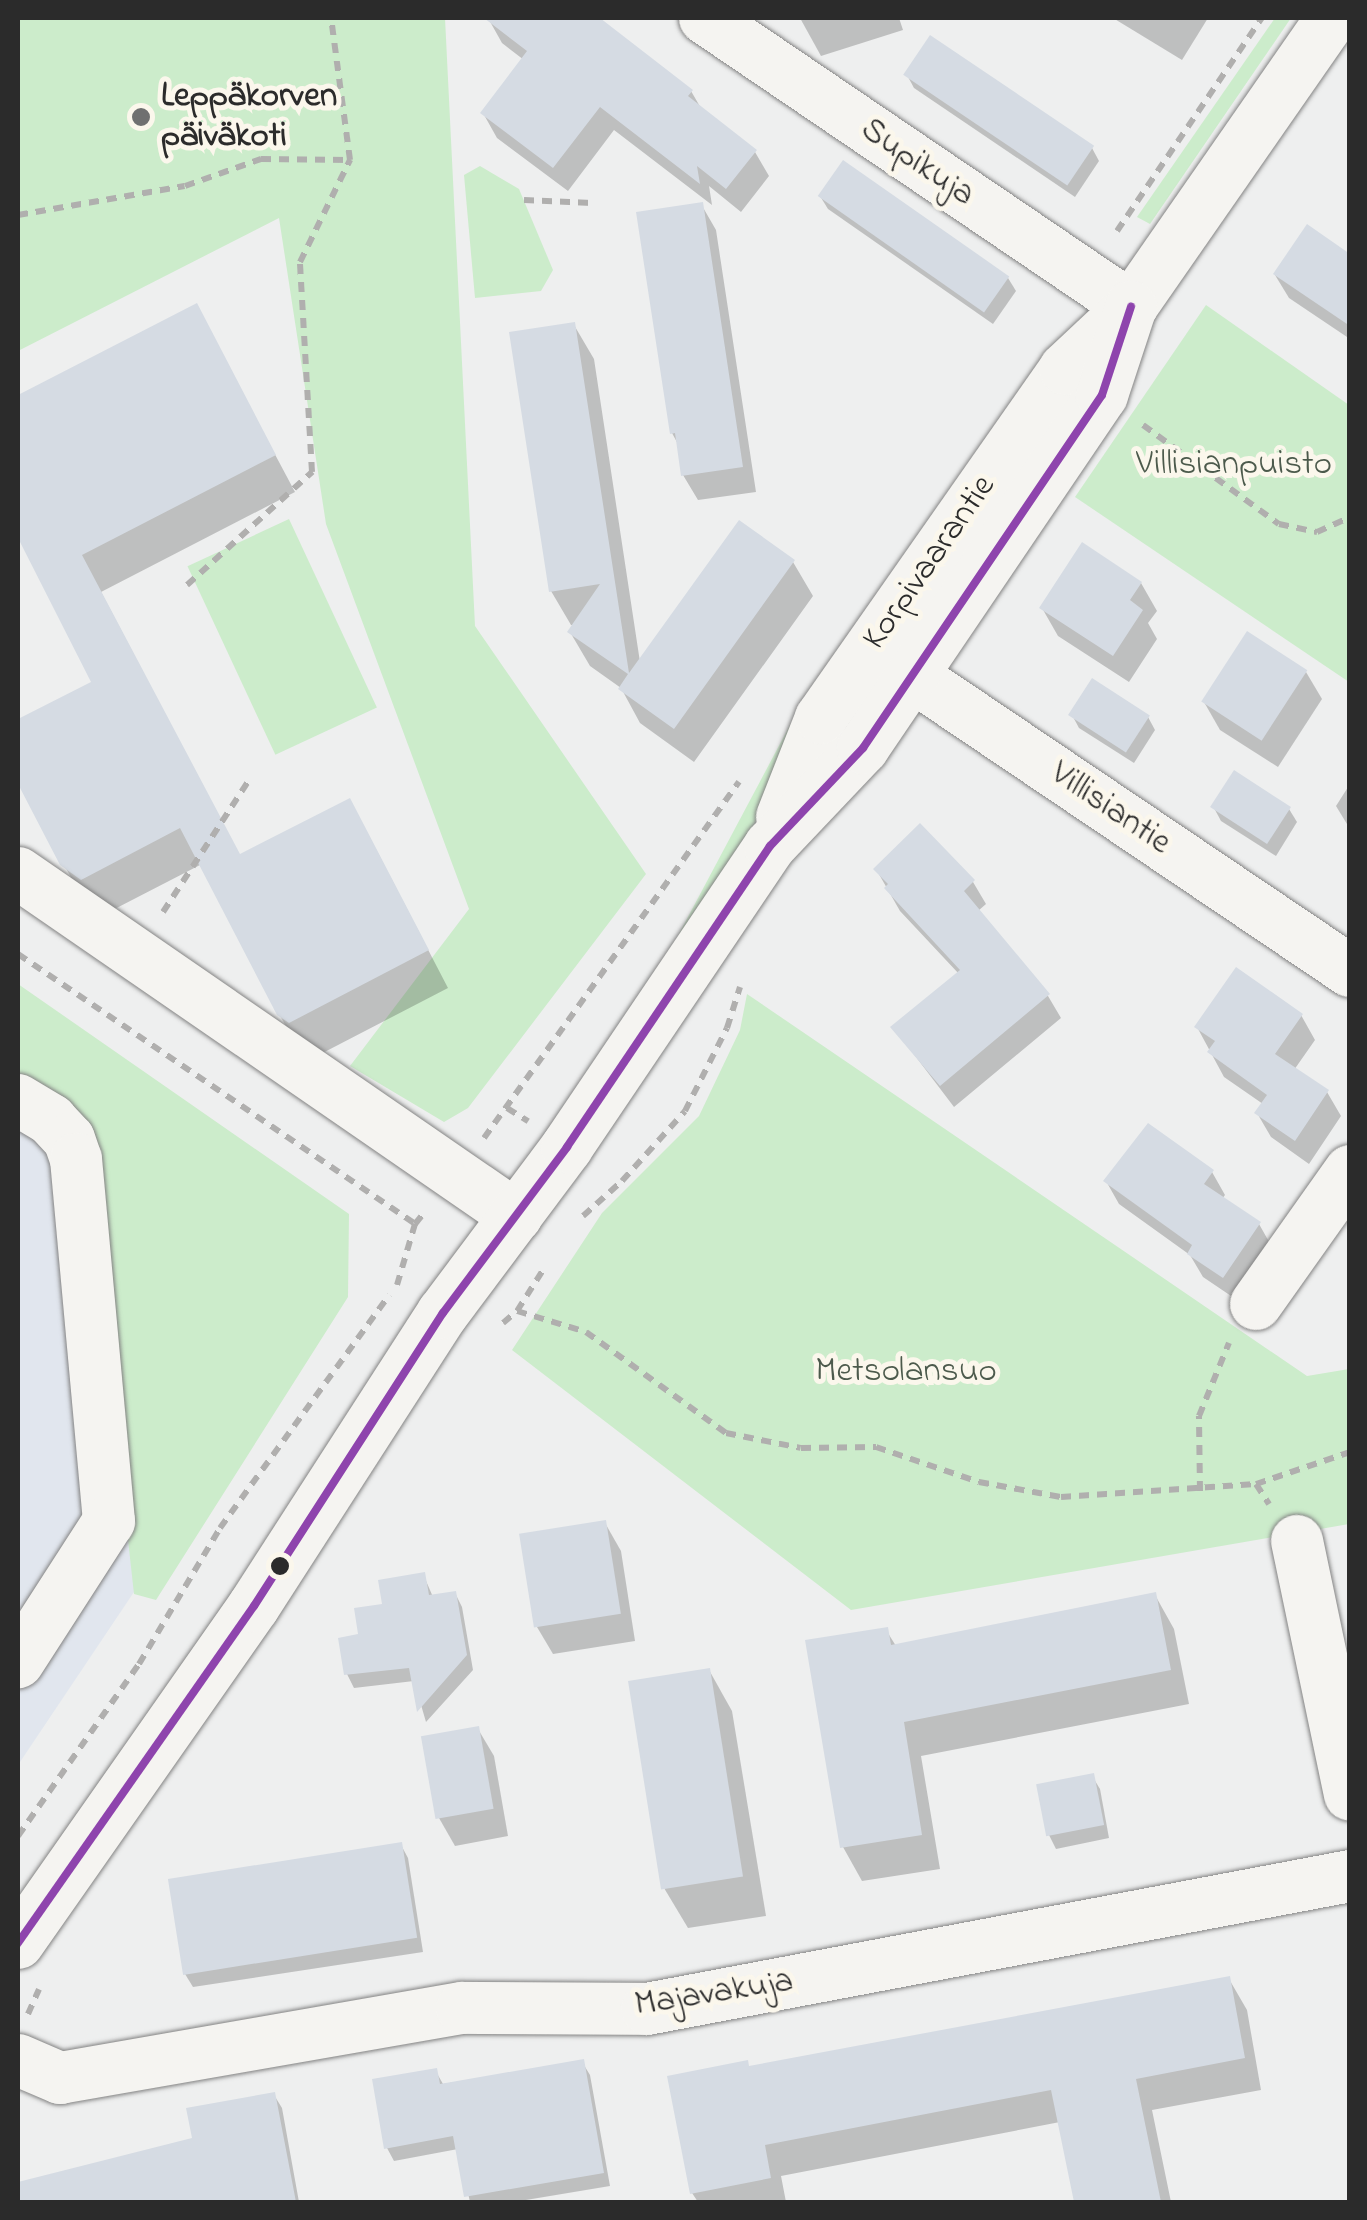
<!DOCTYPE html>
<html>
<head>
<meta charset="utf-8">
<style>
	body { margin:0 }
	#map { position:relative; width:1367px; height:2220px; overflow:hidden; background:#eeefef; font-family:"Indie Flower",sans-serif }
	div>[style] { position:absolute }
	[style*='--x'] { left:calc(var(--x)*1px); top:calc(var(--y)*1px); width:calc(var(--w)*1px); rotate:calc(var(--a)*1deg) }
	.built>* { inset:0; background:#e1e6ee }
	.green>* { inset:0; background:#cceccb; transform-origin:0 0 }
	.shadow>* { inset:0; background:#0003 }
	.building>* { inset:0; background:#d5dbe3; transform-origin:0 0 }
	.path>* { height:6px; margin-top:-3px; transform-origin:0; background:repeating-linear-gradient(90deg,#b0afae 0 10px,transparent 0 18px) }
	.roads { filter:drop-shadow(0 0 2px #838383) drop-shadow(0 0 2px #838383) }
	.minor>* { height:52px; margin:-26px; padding:0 26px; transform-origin:26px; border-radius:26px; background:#f5f4f1 }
	.bus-1>* { height:8px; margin:-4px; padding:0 4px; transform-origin:4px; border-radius:4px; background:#8e44ad }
	.dots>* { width:28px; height:28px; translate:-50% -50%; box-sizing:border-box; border:5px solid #fbf7ec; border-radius:50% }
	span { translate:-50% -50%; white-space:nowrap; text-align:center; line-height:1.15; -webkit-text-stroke:10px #fbf7ec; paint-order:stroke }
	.poi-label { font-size:35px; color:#2b2b2b; font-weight:700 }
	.left { translate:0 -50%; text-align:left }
	.street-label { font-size:35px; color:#2b2b2b }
	.park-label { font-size:35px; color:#4c5a4c }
	.frame { position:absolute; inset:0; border:20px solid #2b2b2b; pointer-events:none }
</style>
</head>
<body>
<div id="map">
	<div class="built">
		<div style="clip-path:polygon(18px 1021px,329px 1301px,18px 1765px)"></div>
	</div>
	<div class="green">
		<div style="clip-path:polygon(18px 18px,445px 18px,475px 626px,646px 874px,468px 1108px,444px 1122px,350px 1066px,469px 909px,326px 524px,279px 218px,18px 351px)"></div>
		<div style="clip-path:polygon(1275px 18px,1291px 18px,1150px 224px,1137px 217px)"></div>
		<div style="clip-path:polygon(480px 166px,519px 189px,553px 270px,541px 291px,475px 298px,464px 175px)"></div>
		<div style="clip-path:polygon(1206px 305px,1349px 405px,1349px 682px,1075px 497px)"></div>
		<div style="left:289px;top:519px;width:208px;height:112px;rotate:65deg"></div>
		<div style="left:790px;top:725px;width:15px;height:436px;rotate:28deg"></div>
		<div style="clip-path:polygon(18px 984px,349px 1214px,348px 1297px,156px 1600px,134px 1594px,82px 1123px,18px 1081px)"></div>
		<div style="clip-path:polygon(747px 994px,1307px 1376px,1349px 1369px,1349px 1524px,851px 1610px,512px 1350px,602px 1213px,699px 1116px,740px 1030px)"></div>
	</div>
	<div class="shadow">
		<div style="clip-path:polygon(488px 18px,596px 18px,691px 91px,702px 110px,755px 152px,769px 176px,741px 212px,709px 186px,712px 205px,614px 130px,568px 191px,497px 138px,483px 113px,524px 60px,502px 43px)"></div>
		<div style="clip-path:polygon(899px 18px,903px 30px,821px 56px,800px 18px)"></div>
		<div style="clip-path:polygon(1113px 18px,1208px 18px,1182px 60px)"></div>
		<div style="clip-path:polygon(907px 75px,1092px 148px,1099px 161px,1075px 197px,914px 88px)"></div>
		<div style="clip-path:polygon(820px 196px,1008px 278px,1016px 291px,993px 324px,828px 209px)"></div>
		<div style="clip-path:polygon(701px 204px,716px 230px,756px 492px,698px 500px,683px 475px,679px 446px,672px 433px)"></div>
		<div style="clip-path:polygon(1350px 257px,1350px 339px,1289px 298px,1275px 275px)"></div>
		<div style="clip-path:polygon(196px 306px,295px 492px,101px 592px,240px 857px,370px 838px,448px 988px,311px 1059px,301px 1052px,279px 1014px,200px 865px,103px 915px,84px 902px,18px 778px,18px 722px,94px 683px,18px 532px,18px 398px)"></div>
		<div style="clip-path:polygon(574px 325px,594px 359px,640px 662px,793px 562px,813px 596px,694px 762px,640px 723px,621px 688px,590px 666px,570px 632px,575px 625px,571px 625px,551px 591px)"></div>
		<div style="clip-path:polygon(1141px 583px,1157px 611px,1148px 623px,1157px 639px,1129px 682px,1058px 636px,1042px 608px)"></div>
		<div style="clip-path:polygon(1306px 672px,1322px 699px,1278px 767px,1220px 730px,1204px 702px)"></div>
		<div style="clip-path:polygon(1072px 715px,1148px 717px,1155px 730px,1134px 763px,1079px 728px)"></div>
		<div style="clip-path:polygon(1350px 784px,1350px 829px,1336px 806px)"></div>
		<div style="clip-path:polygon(1214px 808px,1289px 809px,1297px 822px,1276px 856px,1221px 821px)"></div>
		<div style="clip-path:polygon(876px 869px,973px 882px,986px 904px,978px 911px,1048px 996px,1061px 1018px,954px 1107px,894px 1028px,959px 974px,900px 911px)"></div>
		<div style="clip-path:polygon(1301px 1015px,1315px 1040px,1294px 1070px,1327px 1092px,1341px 1116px,1309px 1164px,1271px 1137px,1257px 1113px,1263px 1104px,1224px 1077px,1197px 1027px)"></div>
		<div style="clip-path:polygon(1212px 1172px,1225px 1195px,1222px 1199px,1259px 1224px,1272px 1247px,1237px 1300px,1203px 1277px,1190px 1255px,1119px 1204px,1106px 1181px)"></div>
		<div style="clip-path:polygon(605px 1523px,621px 1551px,635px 1641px,553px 1654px,537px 1627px)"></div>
		<div style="clip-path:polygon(423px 1574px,433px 1597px,455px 1593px,462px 1607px,473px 1670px,426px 1722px,414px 1681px,354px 1688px,347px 1674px,361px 1636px,385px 1606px)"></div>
		<div style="clip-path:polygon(1155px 1595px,1174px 1629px,1189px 1704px,921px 1756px,940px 1869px,862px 1881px,843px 1847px,886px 1630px,896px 1646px)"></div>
		<div style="clip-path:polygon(709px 1670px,732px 1711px,766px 1916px,688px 1928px,664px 1888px)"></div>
		<div style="clip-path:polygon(478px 1729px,494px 1756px,508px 1836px,455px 1846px,439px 1818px)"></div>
		<div style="clip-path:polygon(1092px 1776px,1100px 1789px,1109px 1838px,1056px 1849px,1049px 1835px)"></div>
		<div style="clip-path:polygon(401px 1845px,408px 1858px,423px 1952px,193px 1987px,185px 1974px)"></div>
		<div style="clip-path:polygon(1229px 1979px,1247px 2010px,1261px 2090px,1152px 2110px,1171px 2202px,1076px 2202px,1060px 2122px,781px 2176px,786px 2202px,698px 2202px,692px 2193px,750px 2068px)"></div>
		<div style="clip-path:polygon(582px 2062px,590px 2075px,610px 2186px,514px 2202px,470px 2202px,458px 2149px,394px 2161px,387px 2148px,435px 2070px,443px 2084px)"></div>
		<div style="clip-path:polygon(274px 2095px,282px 2108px,299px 2202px,54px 2202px,48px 2177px,195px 2139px)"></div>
	</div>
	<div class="building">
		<div style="clip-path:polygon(484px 18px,600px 18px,693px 90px,688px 96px,757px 150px,726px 189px,697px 166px,700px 184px,600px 107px,553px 168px,480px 113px,527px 51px)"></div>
		<div style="left:930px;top:35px;width:198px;height:48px;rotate:34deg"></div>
		<div style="left:843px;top:160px;width:203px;height:44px;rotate:35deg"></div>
		<div style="clip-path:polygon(703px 202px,743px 467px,681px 476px,675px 433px,670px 434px,636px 212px)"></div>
		<div style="clip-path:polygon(1307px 224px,1350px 254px,1350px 326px,1273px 274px)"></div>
		<div style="clip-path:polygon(197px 303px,276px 455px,82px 555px,240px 854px,350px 798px,429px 950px,289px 1023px,277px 1015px,180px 828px,81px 880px,60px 865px,18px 784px,18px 719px,91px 682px,18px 538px,18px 395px)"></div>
		<div style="clip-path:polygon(575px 322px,629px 673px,739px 520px,795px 560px,674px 729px,618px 689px,628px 674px,567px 632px,600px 584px,549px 592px,509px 332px)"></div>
		<div style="clip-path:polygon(1082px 542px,1142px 582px,1130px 600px,1143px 610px,1113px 656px,1039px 608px)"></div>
		<div style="left:1247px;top:631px;width:72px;height:84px;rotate:33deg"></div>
		<div style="left:1092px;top:678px;width:69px;height:44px;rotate:33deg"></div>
		<div style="left:1234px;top:770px;width:68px;height:44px;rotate:33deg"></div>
		<div style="clip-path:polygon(920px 823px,975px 880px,964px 891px,1050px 994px,940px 1086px,890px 1027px,960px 970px,884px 888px,888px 884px,873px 869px)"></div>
		<div style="clip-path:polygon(1236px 967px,1303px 1014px,1275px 1054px,1329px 1090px,1295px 1141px,1254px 1113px,1267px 1095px,1207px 1052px,1215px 1041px,1194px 1027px)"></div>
		<div style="clip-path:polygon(1148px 1123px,1214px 1170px,1204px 1184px,1261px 1222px,1223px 1278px,1187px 1254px,1192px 1245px,1103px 1181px)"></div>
		<div style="left:606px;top:1520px;width:95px;height:88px;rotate:81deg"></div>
		<div style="clip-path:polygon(425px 1572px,429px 1595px,456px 1591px,467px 1655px,417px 1712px,409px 1668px,344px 1675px,338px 1638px,358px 1634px,354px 1608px,382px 1604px,378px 1580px)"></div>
		<div style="clip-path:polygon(1156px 1592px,1171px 1670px,904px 1722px,922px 1835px,840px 1848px,805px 1640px,888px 1627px,891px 1645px)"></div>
		<div style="left:710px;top:1668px;width:211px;height:83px;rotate:81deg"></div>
		<div style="left:479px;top:1726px;width:84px;height:59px;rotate:80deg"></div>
		<div style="left:1094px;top:1773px;width:53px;height:59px;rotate:79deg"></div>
		<div style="left:402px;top:1842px;width:97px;height:237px;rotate:81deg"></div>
		<div style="clip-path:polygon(1230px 1976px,1245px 2058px,1136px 2079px,1161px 2202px,1074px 2202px,1051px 2090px,765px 2145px,771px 2178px,690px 2194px,667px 2076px,748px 2060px,749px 2066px)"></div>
		<div style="clip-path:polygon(584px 2059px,604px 2173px,464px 2197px,453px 2136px,384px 2149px,372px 2079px,437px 2068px,440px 2084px)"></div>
		<div style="clip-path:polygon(275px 2092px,296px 2202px,18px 2202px,18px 2182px,192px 2138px,186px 2108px)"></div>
	</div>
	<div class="path">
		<div style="--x:524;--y:200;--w:68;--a:2.5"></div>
		<div style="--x:18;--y:215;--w:169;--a:-9.9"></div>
		<div style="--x:185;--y:186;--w:81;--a:-19.6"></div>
		<div style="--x:261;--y:159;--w:89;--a:0.6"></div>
		<div style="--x:1117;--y:231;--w:258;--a:-55.8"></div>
		<div style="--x:1143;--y:425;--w:168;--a:36.1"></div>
		<div style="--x:1279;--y:524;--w:39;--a:12"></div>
		<div style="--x:1317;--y:532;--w:36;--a:-24"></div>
		<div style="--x:187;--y:585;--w:169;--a:-42.1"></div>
		<div style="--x:312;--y:472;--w:210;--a:-93.3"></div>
		<div style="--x:300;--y:262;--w:114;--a:-63.9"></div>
		<div style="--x:350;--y:160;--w:143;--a:-97.6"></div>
		<div style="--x:163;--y:912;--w:161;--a:-56.9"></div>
		<div style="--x:18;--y:954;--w:480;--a:34.2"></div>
		<div style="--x:507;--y:1108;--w:25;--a:32"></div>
		<div style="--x:484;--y:1138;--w:438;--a:-54.4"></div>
		<div style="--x:583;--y:1216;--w:52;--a:-41.9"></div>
		<div style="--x:622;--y:1181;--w:94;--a:-48"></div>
		<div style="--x:685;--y:1111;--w:93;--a:-63.2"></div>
		<div style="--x:727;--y:1028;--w:43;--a:-72.4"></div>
		<div style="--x:397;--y:1285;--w:64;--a:-73.6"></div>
		<div style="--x:415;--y:1224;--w:13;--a:-51"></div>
		<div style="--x:517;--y:1311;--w:72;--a:16.9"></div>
		<div style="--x:586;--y:1332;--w:173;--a:35.8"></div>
		<div style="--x:726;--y:1433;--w:76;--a:11.3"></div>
		<div style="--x:801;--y:1448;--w:75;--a:-0.8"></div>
		<div style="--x:876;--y:1447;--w:109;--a:18.8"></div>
		<div style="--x:979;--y:1482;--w:83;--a:10.4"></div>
		<div style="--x:1061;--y:1497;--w:195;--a:-3.8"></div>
		<div style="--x:1256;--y:1484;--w:99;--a:-18.8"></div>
		<div style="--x:503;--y:1323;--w:18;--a:-41"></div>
		<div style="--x:517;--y:1311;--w:49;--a:-57.6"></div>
		<div style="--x:1256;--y:1484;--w:24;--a:57"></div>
		<div style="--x:1200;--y:1491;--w:75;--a:-90.8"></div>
		<div style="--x:1199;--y:1416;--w:79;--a:-67.7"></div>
		<div style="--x:18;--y:1836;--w:210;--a:-54.9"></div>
		<div style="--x:139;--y:1664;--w:158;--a:-59.2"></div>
		<div style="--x:220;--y:1528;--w:288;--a:-54"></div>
		<div style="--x:28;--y:2014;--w:27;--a:-66"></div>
	</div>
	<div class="roads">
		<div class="minor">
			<div style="--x:705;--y:18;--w:515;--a:34.15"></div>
			<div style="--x:880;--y:654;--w:567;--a:34"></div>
			<div style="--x:782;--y:817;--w:106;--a:-68.5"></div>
			<div style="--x:821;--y:718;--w:426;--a:-55"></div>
			<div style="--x:1065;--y:369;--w:91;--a:-43.2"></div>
			<div style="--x:1131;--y:307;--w:352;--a:-55.2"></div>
			<div style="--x:18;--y:873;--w:605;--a:34.56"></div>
			<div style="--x:18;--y:1100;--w:39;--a:31"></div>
			<div style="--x:51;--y:1120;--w:26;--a:47"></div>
			<div style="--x:69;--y:1139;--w:21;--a:71"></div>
			<div style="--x:76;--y:1159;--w:364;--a:84.8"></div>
			<div style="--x:109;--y:1521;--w:168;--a:122.8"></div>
			<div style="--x:1256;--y:1304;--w:163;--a:-54.7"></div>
			<div style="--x:1297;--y:1541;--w:259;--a:78.2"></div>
			<div style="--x:18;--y:1943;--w:411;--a:-55"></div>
			<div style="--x:254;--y:1606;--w:349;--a:-57.2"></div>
			<div style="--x:443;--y:1313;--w:207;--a:-53.2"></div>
			<div style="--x:567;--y:1147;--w:363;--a:-56"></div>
			<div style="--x:770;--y:846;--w:135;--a:-46.5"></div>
			<div style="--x:863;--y:748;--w:426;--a:-55.9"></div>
			<div style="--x:1102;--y:395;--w:93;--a:-71.8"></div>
			<div style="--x:18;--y:2060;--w:46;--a:23.2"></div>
			<div style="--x:60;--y:2078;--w:408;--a:-9.9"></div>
			<div style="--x:462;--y:2008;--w:185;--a:0.3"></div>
			<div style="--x:647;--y:2009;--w:715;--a:-10.71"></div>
		</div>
	</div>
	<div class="bus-1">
		<div style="--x:18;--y:1943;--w:411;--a:-55"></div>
		<div style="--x:254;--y:1606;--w:349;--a:-57.2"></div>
		<div style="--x:443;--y:1313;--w:207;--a:-53.2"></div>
		<div style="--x:567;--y:1147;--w:363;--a:-56"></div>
		<div style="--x:770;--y:846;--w:135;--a:-46.5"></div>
		<div style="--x:863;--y:748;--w:426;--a:-55.9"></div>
		<div style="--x:1102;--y:395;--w:93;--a:-71.8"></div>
	</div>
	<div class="dots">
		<div style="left:141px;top:117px;background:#6f7070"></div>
		<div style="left:280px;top:1566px;background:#2b2b2b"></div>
	</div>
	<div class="poi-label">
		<span class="left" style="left:161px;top:117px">Leppäkorven<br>päiväkoti</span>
	</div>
	<div class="street-label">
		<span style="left:917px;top:163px;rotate:34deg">Supikuja</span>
		<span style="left:930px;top:563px;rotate:-55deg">Korpivaarantie</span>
		<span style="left:1110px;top:809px;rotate:34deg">Villisiantie</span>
		<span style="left:714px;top:1994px;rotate:-9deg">Majavakuja</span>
	</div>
	<div class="park-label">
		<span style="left:1234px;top:465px">Villisianpuisto</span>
		<span style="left:906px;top:1372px">Metsolansuo</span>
	</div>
	<div class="frame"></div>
</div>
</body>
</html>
